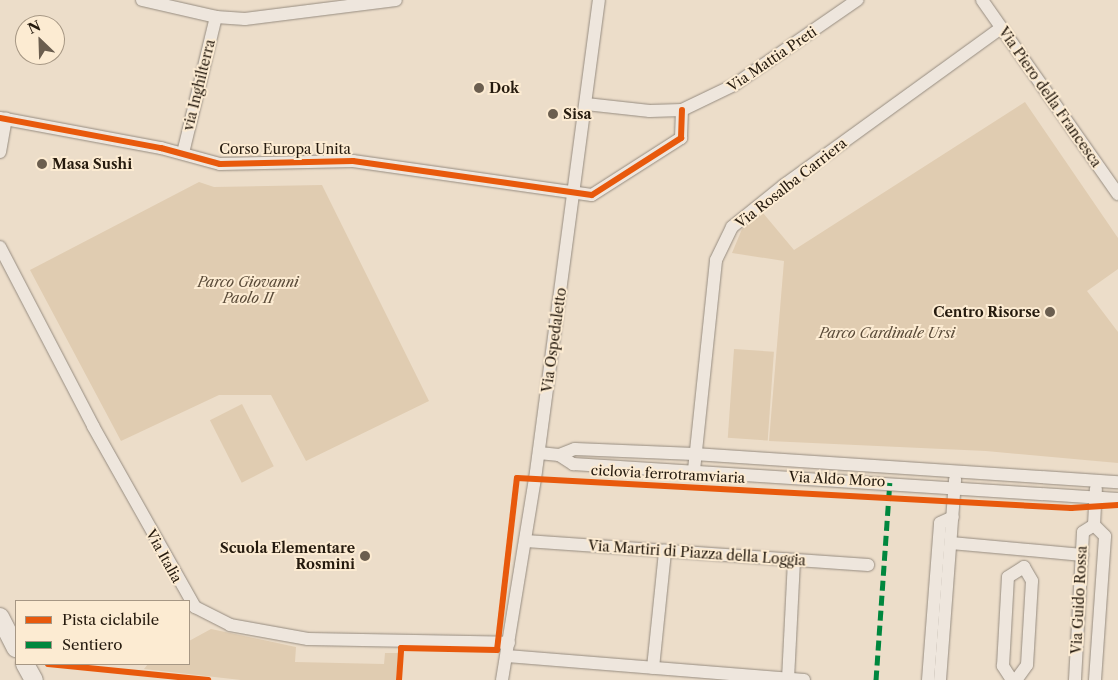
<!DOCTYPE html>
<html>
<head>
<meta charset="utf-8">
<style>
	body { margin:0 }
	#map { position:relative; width:1118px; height:680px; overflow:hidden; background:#ecddc9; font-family:"Libre Caslon Text",serif }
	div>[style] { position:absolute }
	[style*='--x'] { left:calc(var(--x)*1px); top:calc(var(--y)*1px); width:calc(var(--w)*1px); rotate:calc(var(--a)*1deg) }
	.green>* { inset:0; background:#e0ccb1; transform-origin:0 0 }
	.roads { filter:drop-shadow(0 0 1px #968c80) drop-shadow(0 0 1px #968c80) }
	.street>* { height:12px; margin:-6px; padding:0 6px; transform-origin:6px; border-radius:6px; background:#eee6dd }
	.secondary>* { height:18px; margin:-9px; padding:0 9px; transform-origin:9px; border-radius:9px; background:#eee6dd }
	.quiet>* { height:5px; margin-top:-2.5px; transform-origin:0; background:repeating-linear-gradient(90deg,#00873e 0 10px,transparent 0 15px) }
	.cycleway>* { height:6px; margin:-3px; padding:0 3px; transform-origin:3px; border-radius:3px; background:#e8590c }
	.dots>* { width:14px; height:14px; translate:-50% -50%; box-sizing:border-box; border:2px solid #fcebd2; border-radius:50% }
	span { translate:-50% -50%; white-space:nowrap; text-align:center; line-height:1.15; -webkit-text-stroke:4px #fcebd2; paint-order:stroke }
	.street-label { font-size:14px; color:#251a0e }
	.poi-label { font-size:14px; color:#251a0e; font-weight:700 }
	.left { translate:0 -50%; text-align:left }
	.right { translate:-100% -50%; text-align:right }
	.park-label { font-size:14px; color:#5a4b39; font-style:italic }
	.legend { position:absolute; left:15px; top:600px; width:175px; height:65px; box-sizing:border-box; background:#fcebd2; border:1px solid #a69784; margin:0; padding:6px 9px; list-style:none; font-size:15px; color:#251a0e }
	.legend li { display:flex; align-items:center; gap:10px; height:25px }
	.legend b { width:25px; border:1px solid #a69784 }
	.north { position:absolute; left:15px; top:15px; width:50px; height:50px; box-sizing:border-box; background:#fcebd2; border:1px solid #a69784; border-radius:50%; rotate:336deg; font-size:14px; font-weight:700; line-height:20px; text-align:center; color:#251a0e }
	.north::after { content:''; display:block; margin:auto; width:18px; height:22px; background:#6b5e4f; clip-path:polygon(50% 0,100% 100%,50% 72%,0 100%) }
</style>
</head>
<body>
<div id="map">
	<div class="green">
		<div style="clip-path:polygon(1025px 102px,1118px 238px,1118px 269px,1087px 291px,1118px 332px,1118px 463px,986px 451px,769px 441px,784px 261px,732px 253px,742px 229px,763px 213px,794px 250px)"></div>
		<div style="clip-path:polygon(199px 182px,214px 187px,322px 185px,429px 401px,306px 461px,271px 395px,219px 395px,121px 441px,30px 270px)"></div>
		<div style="left:734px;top:349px;width:40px;height:89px;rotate:4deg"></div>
		<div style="left:242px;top:404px;width:70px;height:36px;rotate:63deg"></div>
		<div style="clip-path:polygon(211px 629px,296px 647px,295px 662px,384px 664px,385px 653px,398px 653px,396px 680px,241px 680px,144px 669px,148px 664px,189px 664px,189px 641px)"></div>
	</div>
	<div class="roads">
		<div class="street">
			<div style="--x:142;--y:0;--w:76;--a:12.9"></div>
			<div style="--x:216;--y:17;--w:29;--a:4"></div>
			<div style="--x:245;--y:19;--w:152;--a:-7.2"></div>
			<div style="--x:982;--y:0;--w:237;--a:55"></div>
			<div style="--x:586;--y:104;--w:64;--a:6.2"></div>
			<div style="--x:650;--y:111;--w:32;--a:-2"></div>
			<div style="--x:682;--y:110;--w:58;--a:-25.7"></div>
			<div style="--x:734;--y:85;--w:150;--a:-34.6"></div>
			<div style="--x:0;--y:118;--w:164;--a:10.6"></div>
			<div style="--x:161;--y:148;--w:61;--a:15.2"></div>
			<div style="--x:220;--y:164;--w:133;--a:-1.3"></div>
			<div style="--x:353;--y:161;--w:241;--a:8.1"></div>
			<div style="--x:592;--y:195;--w:106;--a:-32.6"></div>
			<div style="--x:681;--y:138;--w:28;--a:-88"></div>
			<div style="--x:0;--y:152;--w:34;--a:-80"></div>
			<div style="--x:183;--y:153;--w:140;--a:-76.4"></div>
			<div style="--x:0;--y:247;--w:202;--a:62.5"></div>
			<div style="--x:93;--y:426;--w:208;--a:60.6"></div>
			<div style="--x:195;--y:607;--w:39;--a:27"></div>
			<div style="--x:230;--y:625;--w:79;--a:10.2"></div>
			<div style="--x:308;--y:639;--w:201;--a:1.1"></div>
			<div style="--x:539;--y:453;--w:20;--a:6"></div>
			<div style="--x:559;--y:455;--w:17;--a:-21"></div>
			<div style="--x:575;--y:449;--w:119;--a:2.4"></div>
			<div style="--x:694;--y:454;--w:425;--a:3.8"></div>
			<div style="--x:559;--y:455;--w:17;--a:33"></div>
			<div style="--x:573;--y:464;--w:546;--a:3.67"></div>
			<div style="--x:694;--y:470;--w:211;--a:-84"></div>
			<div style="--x:716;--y:260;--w:37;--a:-64"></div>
			<div style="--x:732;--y:227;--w:67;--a:-38.9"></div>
			<div style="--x:784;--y:185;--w:268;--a:-35.9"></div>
			<div style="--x:526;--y:541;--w:343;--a:4"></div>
			<div style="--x:951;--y:543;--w:132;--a:5.2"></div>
			<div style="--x:507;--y:656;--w:298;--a:4.6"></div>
			<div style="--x:653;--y:668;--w:118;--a:-84.1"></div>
			<div style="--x:788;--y:679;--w:119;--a:-87.1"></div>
			<div style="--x:502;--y:680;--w:204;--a:-80.7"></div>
			<div style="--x:535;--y:479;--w:483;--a:-82.4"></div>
			<div style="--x:928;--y:680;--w:157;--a:-85.6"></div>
			<div style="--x:940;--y:523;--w:14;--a:-25"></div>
			<div style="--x:940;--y:680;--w:201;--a:-85.7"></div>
			<div style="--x:1012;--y:680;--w:17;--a:-123"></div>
			<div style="--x:1003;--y:666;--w:89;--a:-86.8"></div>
			<div style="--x:1008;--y:577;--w:19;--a:-32"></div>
			<div style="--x:1024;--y:567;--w:16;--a:60"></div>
			<div style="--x:1032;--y:581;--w:84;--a:93.4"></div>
			<div style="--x:1027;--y:665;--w:19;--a:126"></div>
			<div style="--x:1075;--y:680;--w:148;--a:-86.9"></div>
			<div style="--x:1083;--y:532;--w:13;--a:-32"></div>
			<div style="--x:1095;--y:680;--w:144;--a:-86"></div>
			<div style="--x:1105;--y:536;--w:16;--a:-135"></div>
			<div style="--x:1094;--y:525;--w:36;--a:-87"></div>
		</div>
		<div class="secondary">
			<div style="--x:0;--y:617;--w:35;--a:63"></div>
			<div style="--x:25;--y:664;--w:18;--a:61"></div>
		</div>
	</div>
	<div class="quiet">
		<div style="--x:876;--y:680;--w:198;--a:-86"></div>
	</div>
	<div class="cycleway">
		<div style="--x:0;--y:118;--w:164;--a:10.6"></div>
		<div style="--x:161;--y:148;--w:61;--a:15.2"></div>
		<div style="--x:220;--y:164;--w:133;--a:-1.3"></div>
		<div style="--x:353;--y:161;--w:241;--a:8.1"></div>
		<div style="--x:592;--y:195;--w:106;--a:-32.6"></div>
		<div style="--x:681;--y:138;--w:28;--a:-88"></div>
		<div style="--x:48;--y:664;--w:161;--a:5.7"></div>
		<div style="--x:399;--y:680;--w:32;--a:-86"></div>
		<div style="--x:401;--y:648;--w:96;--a:1.2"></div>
		<div style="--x:497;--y:650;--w:173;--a:-83.4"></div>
		<div style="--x:517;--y:478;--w:555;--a:3.1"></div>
		<div style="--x:1071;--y:508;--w:47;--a:-3.7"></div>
	</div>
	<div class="dots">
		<div style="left:479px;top:88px;background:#6b5e4f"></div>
		<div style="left:553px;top:114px;background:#6b5e4f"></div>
		<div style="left:42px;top:164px;background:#6b5e4f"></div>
		<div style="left:1050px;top:312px;background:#6b5e4f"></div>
		<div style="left:365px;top:556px;background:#6b5e4f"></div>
	</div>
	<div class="street-label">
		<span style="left:772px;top:59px;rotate:-34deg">Via Mattia Preti</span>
		<span style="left:199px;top:85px;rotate:-76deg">via Inghilterra</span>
		<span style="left:1050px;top:97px;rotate:55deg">Via Piero della Francesca</span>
		<span style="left:285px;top:149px">Corso Europa Unita</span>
		<span style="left:791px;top:183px;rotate:-38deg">Via Rosalba Carriera</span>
		<span style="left:554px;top:340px;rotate:-82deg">Via Ospedaletto</span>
		<span style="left:668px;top:474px;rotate:3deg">ciclovia ferrotramviaria</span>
		<span style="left:837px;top:479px;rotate:3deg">Via Aldo Moro</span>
		<span style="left:697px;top:553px;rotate:4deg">Via Martiri di Piazza della Loggia</span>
		<span style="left:164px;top:556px;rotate:61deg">Via Italia</span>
		<span style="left:1079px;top:600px;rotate:-87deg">Via Guido Rossa</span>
	</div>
	<div class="poi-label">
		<span class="left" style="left:489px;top:88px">Dok</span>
		<span class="left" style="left:563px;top:114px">Sisa</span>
		<span class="left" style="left:52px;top:164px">Masa Sushi</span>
		<span class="right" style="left:1040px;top:312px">Centro Risorse</span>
		<span class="right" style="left:355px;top:556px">Scuola Elementare<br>Rosmini</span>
	</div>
	<div class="park-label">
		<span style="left:248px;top:290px">Parco Giovanni<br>Paolo II</span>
		<span style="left:887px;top:333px">Parco Cardinale Ursi</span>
	</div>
	<ul class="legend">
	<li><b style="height:6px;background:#e8590c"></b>Pista ciclabile</li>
	<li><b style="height:6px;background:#00873e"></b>Sentiero</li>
	</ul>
	<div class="north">N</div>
</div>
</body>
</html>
